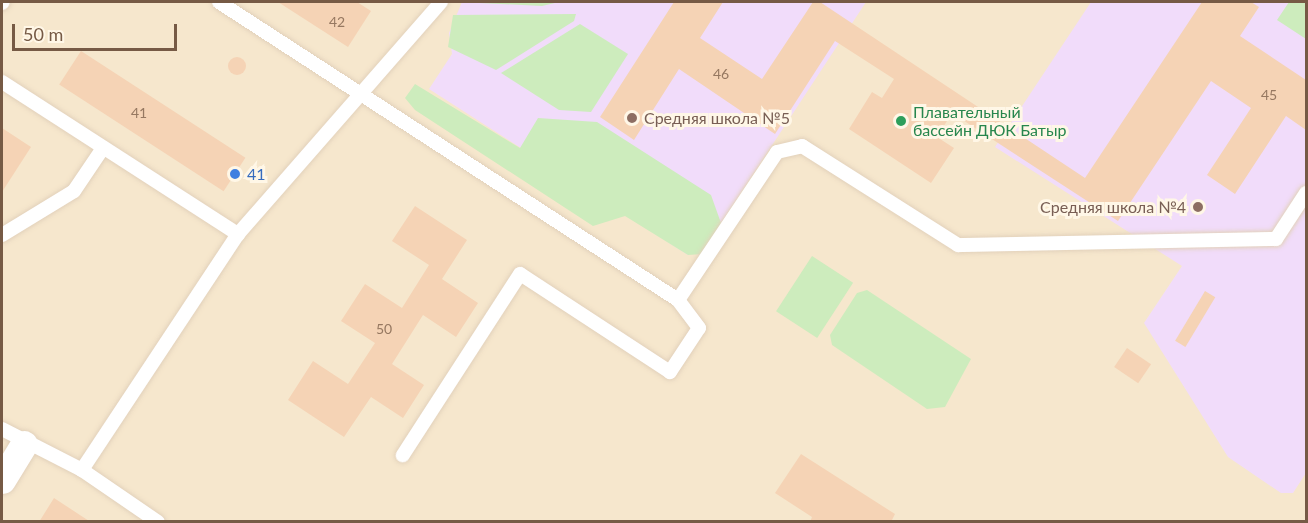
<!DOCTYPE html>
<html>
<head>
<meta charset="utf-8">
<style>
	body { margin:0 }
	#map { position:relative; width:1308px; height:523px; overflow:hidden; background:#fef4df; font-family:Lato,sans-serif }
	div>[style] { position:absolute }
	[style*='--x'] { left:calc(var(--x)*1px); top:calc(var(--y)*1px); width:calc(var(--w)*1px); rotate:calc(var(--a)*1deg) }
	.residential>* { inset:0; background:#f6e7cd; transform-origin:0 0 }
	.education>* { inset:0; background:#f1dcfa }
	.green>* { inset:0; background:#cdecbd; transform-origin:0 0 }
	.building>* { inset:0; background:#f5d3b5; transform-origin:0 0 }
	.round { border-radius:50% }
	.roads { filter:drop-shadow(0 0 2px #e2d1bb) drop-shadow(0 0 2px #e2d1bb) }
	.service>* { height:14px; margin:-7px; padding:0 7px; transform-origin:7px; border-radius:7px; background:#fff }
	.minor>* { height:27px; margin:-13.5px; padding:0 13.5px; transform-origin:13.5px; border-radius:13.5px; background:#fff }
	.dots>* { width:16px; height:16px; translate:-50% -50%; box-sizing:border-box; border:3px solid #fff7e7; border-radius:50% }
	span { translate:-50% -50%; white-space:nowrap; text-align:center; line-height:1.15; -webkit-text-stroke:6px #fff7e7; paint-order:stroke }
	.number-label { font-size:14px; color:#967861 }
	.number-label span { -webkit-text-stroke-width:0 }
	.leisure-label { font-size:16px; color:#27864d }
	.left { translate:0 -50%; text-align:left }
	.education-label { font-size:16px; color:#785e54 }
	.right { translate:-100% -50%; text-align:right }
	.shop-label { font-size:16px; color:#366cbe }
	.frame { position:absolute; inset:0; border:3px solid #765a45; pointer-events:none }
	.scale { position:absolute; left:12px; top:24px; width:165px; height:27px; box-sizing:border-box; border:3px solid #765a45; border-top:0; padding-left:8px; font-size:18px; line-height:21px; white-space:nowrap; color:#765a45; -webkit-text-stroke:4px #fff7e7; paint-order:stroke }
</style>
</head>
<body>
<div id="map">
	<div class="residential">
		<div style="left:2px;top:2px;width:1304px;height:519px"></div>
	</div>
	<div class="education">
		<div style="clip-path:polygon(462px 2px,866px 2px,721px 223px,688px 255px,429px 89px,452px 54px,449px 33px)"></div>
		<div style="clip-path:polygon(1091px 2px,1306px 2px,1306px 473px,1293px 493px,1281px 493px,1228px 457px,1144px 323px,1182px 266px,995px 147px)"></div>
	</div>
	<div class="green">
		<div style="clip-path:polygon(459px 2px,559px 2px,542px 6px)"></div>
		<div style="clip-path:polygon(1289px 2px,1306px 2px,1306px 39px,1277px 20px)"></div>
		<div style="clip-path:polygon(576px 14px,574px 21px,496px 70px,448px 47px,453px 15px)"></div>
		<div style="clip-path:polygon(580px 24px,628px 54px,591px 112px,559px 110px,501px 73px)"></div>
		<div style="clip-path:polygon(415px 84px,520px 148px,538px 118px,597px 122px,711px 195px,721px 223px,702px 254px,688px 255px,625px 216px,593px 226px,415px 110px,405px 98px)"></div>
		<div style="left:812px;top:256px;width:49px;height:66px;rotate:33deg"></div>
		<div style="clip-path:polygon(867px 290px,971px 359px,945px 407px,927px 409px,832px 345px,830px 335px,857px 293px)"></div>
	</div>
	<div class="building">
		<div style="clip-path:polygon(278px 2px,357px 2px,371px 11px,348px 47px)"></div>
		<div style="clip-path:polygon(674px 2px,723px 2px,700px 38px,762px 79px,813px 2px,820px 2px,1085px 178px,1202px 2px,1251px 2px,1259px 7px,1240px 36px,1306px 80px,1306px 130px,1286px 116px,1235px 194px,1207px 175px,1251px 108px,1211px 81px,1118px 221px,952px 113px,937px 137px,954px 148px,931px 183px,849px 129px,872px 92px,882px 98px,894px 79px,835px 41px,775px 134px,679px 69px,634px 140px,600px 117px)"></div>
		<div style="left:81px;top:51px;width:196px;height:40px;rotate:33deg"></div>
		<div class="round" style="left:228px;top:57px;width:18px;height:18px"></div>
		<div style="clip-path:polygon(2px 128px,31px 147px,2px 192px)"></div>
		<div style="clip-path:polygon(415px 206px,467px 240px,442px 279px,478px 303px,456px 337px,423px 315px,392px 364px,424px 385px,403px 418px,371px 397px,344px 437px,288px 400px,313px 361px,348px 384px,375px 343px,341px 321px,365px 284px,402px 308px,429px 265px,392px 241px)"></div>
		<div style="left:1205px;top:291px;width:12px;height:58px;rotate:31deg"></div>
		<div style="left:1127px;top:348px;width:29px;height:23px;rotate:34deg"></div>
		<div style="clip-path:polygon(801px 454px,895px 514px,891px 522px,810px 522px,812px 517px,775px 493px)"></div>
		<div style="clip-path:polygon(54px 498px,86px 519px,91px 522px,39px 522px)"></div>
	</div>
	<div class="roads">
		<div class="service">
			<div style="--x:219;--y:2;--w:547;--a:32.99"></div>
			<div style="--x:678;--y:300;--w:35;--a:53"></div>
			<div style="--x:699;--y:328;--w:53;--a:123.4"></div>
			<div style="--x:670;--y:372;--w:179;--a:-146.8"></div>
			<div style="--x:520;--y:274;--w:216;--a:122.9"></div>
			<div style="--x:2;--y:3;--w:1;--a:-45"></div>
			<div style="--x:2;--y:82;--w:281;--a:32.8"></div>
			<div style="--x:238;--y:234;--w:283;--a:123.5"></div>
			<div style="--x:238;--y:234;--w:308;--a:-48.8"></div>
			<div style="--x:2;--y:235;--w:84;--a:-31.4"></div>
			<div style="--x:74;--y:191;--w:52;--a:-56"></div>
			<div style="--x:678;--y:300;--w:178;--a:-56.2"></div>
			<div style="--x:777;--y:152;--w:26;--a:-13"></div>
			<div style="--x:802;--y:146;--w:185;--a:32.4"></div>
			<div style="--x:958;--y:245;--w:318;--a:-1.1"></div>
			<div style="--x:1276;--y:239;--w:55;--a:-56.9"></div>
			<div style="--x:2;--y:429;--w:90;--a:27.1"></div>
			<div style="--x:82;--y:470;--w:92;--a:34.4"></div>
		</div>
		<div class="minor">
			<div style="--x:2;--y:480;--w:42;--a:-58.6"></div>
		</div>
	</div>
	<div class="dots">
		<div style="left:632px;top:118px;background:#8d6e63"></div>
		<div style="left:901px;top:121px;background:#2e9e5b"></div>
		<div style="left:235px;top:174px;background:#3f7fe0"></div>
		<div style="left:1198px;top:207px;background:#8d6e63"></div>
	</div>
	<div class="number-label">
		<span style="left:337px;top:22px">42</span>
		<span style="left:721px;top:74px">46</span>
		<span style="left:1269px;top:95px">45</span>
		<span style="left:139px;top:113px">41</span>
		<span style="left:384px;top:329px">50</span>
	</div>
	<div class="leisure-label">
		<span class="left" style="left:913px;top:121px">Плавательный<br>бассейн ДЮК Батыр</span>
	</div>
	<div class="education-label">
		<span class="left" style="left:644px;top:118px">Средняя школа №5</span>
		<span class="right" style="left:1186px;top:207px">Средняя школа №4</span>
	</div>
	<div class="shop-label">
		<span class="left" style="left:247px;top:174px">41</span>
	</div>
	<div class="frame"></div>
	<div class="scale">50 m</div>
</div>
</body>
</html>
